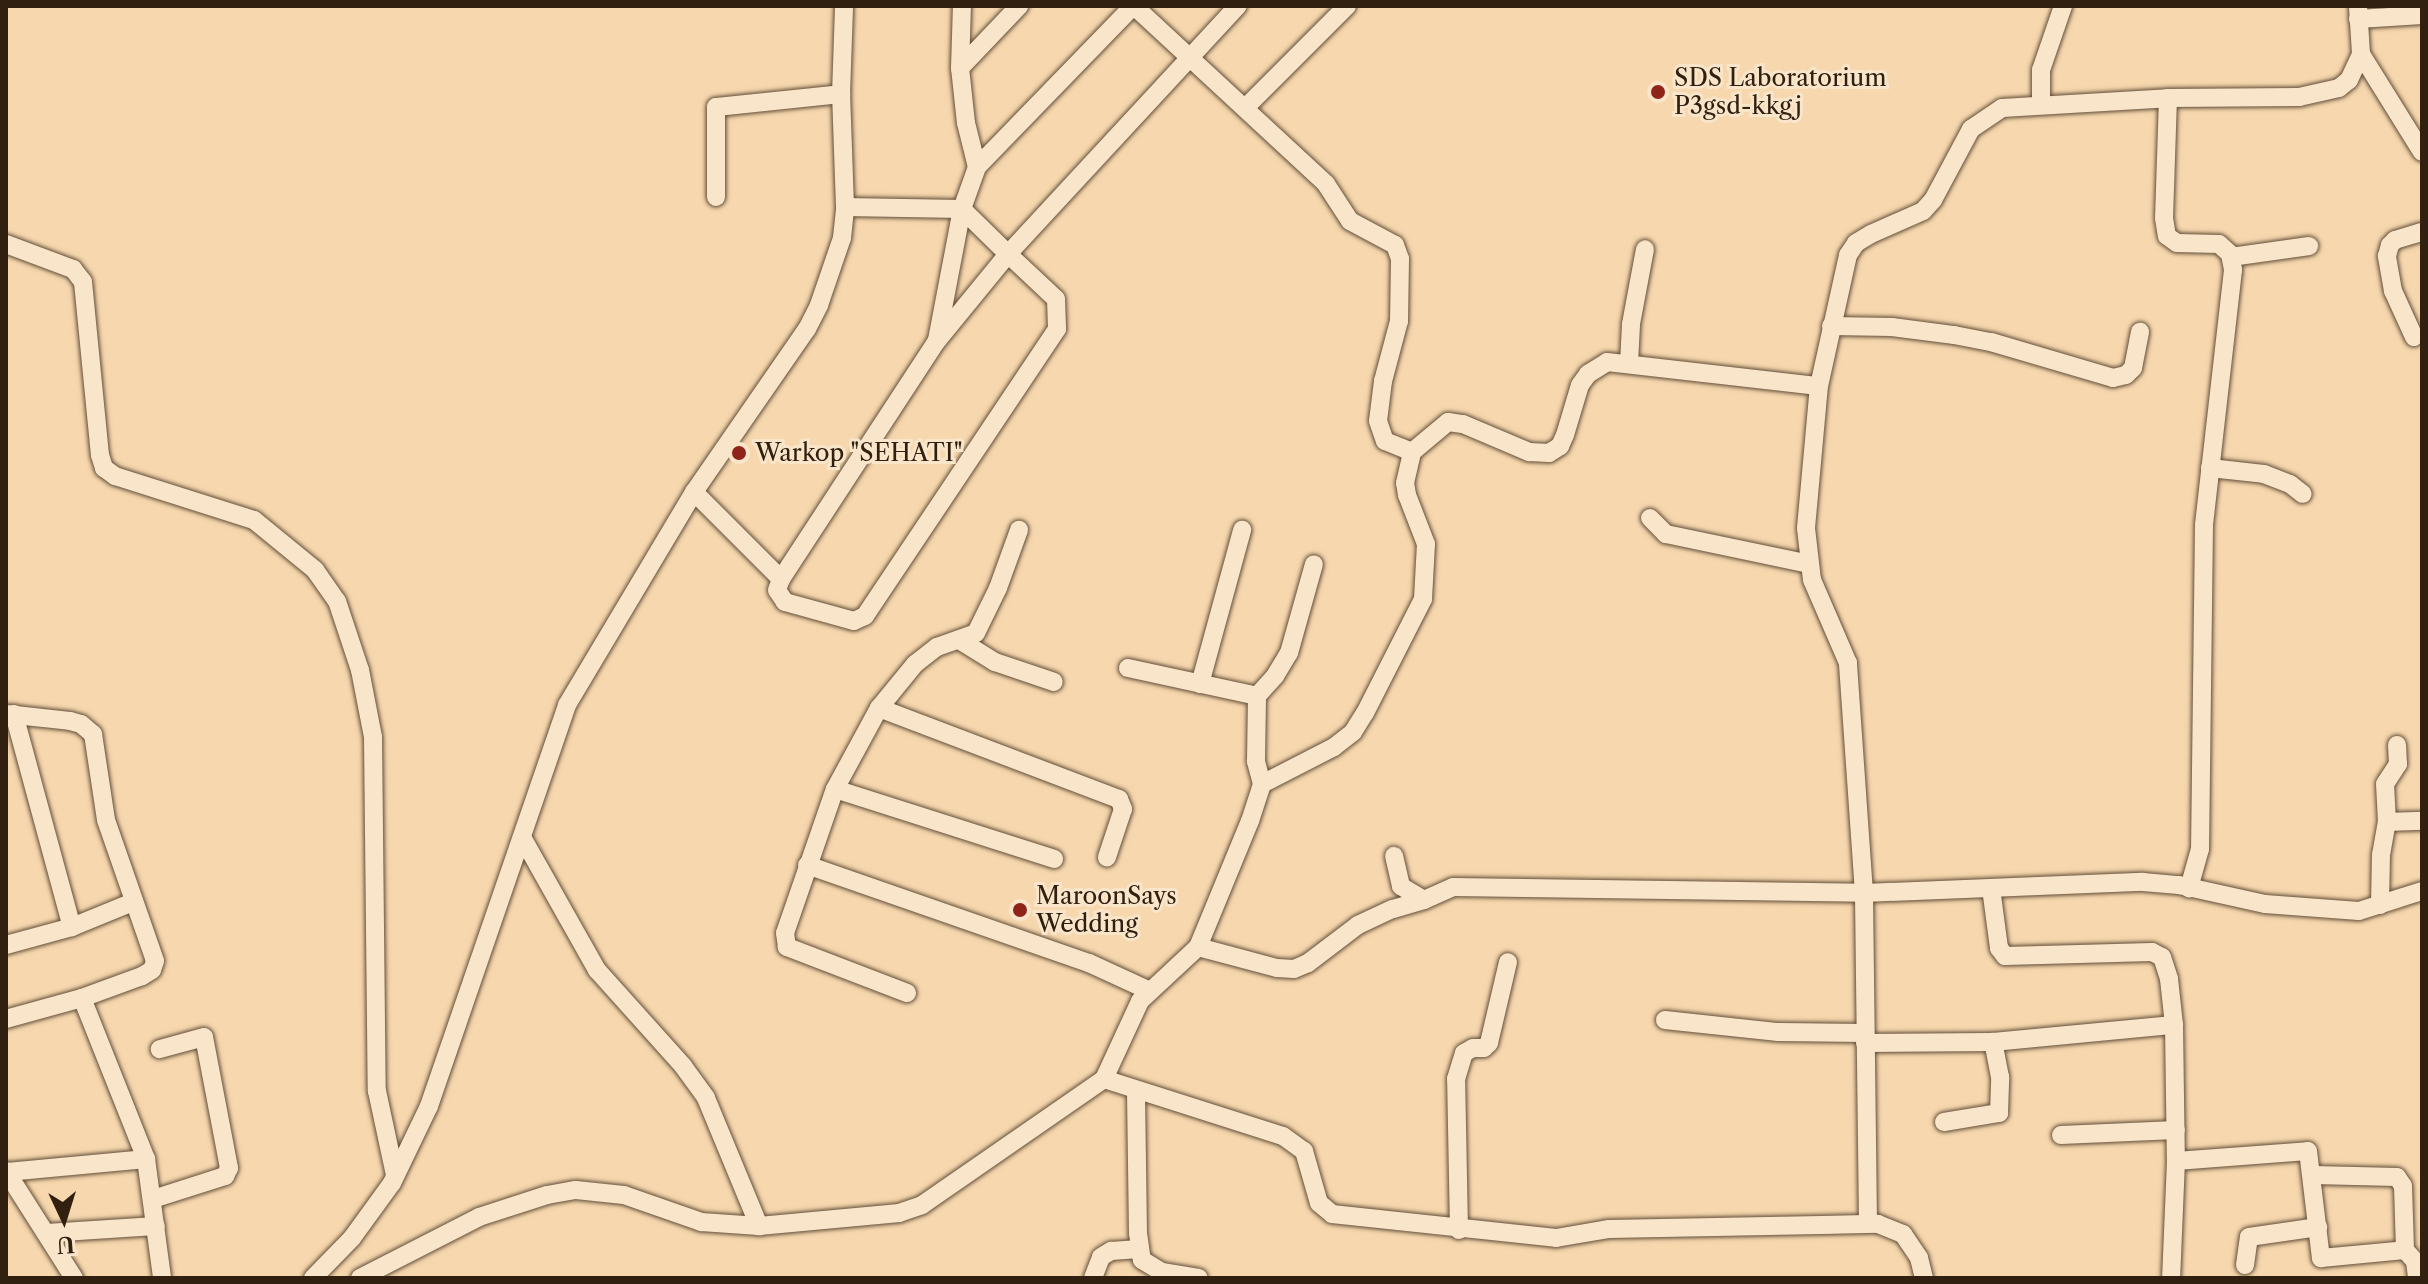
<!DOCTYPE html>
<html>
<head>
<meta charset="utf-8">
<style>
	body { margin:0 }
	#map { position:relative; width:2428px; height:1284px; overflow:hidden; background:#f6d7ae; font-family:"Libre Caslon Text",serif }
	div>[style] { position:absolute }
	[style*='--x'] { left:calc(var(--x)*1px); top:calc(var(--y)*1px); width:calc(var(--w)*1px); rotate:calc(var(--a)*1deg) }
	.roads { filter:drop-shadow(0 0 2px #624e38) drop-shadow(0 0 2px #624e38) }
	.minor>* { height:18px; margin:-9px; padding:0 9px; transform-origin:9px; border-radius:9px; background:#f9e5ca }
	.dots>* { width:22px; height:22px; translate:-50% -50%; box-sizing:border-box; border:4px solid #f9e5ca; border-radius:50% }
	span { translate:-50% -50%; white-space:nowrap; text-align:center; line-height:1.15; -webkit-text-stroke:6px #f9e5ca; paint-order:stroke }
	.poi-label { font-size:24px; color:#312010 }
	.left { translate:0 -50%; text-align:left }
	.frame { position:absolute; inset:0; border:8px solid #312010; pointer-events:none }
	.north { position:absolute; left:24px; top:1180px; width:80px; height:80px; -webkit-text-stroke:6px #f9e5ca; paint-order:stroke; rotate:176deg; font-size:22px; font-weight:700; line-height:32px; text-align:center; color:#312010 }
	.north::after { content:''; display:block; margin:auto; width:28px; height:36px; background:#312010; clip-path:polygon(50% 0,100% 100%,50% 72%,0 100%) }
</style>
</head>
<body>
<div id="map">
	<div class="roads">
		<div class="minor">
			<div style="--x:1134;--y:6;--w:262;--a:42.8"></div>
			<div style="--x:1326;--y:184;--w:44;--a:57"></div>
			<div style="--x:1350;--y:221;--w:51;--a:28.1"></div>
			<div style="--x:1395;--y:245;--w:15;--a:70"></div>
			<div style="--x:1400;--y:259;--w:62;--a:90.9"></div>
			<div style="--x:1399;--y:321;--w:62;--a:104.9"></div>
			<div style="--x:1383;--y:381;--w:40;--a:97.1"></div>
			<div style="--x:1378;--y:421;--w:21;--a:71"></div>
			<div style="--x:1385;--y:441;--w:29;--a:22"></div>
			<div style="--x:1412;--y:452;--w:47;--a:-39.8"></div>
			<div style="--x:1448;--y:422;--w:15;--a:8"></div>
			<div style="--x:1463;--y:424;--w:72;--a:23"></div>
			<div style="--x:1529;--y:452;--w:20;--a:3"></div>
			<div style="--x:1549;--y:453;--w:13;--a:-32"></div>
			<div style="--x:1560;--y:446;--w:12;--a:-66"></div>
			<div style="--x:1565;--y:435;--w:52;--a:-73.3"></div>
			<div style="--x:1580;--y:385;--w:14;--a:-54"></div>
			<div style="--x:1588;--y:374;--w:22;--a:-32"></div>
			<div style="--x:1607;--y:362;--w:213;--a:6.5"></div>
			<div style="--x:2358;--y:19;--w:64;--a:-3.6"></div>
			<div style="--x:2361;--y:54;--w:115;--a:58.1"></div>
			<div style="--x:960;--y:68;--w:86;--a:-46.4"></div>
			<div style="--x:2168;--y:98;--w:120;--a:91.9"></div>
			<div style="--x:2164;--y:218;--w:18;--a:81"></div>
			<div style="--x:2167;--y:236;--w:12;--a:35"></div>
			<div style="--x:2177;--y:243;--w:42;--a:1.4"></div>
			<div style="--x:2219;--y:244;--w:15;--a:42"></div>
			<div style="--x:2230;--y:254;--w:16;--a:79"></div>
			<div style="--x:2233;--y:270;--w:257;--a:96.5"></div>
			<div style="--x:2204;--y:525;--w:324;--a:90.7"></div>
			<div style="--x:2200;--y:849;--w:41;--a:105.8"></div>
			<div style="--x:2041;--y:105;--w:35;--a:-90"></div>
			<div style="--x:2041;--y:70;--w:68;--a:-71"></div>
			<div style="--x:1245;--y:108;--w:144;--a:-45"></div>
			<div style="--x:977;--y:167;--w:224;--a:-45.9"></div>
			<div style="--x:716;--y:197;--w:90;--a:-90"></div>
			<div style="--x:716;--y:107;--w:126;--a:-5.9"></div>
			<div style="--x:845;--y:207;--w:117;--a:1"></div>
			<div style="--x:962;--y:209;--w:64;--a:44.4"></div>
			<div style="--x:1008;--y:254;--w:338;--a:-47.2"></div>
			<div style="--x:6;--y:244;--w:72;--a:20.5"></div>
			<div style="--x:73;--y:269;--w:16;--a:52"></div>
			<div style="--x:83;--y:282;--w:174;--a:84.4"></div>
			<div style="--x:100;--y:455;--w:14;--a:73"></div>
			<div style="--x:104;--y:468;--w:14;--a:36"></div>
			<div style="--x:115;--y:476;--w:146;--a:17.6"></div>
			<div style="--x:254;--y:520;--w:79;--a:39.3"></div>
			<div style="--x:315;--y:570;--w:38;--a:55"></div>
			<div style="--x:337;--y:601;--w:73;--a:71.6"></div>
			<div style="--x:360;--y:670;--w:68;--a:79"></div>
			<div style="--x:373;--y:737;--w:354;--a:89.4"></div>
			<div style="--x:377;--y:1091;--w:86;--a:77.9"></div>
			<div style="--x:1008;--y:254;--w:66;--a:43.2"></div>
			<div style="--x:1056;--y:299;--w:30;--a:88"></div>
			<div style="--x:1057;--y:329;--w:345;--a:123.8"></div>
			<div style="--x:865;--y:616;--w:12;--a:156"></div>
			<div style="--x:854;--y:621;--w:72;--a:-164.6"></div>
			<div style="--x:785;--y:602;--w:14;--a:-124"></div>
			<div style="--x:777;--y:590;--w:12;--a:-70"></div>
			<div style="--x:781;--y:579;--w:283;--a:-56.8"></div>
			<div style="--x:936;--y:342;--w:114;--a:-50.7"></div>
			<div style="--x:2231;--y:257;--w:79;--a:-8"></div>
			<div style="--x:1831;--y:326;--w:61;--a:0.9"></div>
			<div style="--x:1892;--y:327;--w:63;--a:7.4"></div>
			<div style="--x:1954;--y:335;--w:38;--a:11"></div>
			<div style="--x:1991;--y:342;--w:127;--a:16.4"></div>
			<div style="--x:2113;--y:378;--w:13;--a:-13"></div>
			<div style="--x:2126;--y:375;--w:10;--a:-45"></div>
			<div style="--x:2133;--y:368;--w:37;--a:-79"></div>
			<div style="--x:2414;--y:337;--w:51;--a:-114.5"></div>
			<div style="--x:2393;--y:291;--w:36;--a:-100"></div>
			<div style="--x:2387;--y:256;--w:11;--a:-75"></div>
			<div style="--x:2390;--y:245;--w:7;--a:-45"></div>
			<div style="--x:2395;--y:240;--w:28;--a:-17"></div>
			<div style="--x:937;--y:340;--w:133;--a:-79.2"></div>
			<div style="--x:962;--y:209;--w:45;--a:-70.3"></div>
			<div style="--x:977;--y:167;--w:45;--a:-104"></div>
			<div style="--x:966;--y:123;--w:55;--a:-96.2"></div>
			<div style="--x:960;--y:68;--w:62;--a:-88.2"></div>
			<div style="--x:1629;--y:363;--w:39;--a:-87"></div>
			<div style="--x:1631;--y:324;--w:76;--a:-79.4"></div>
			<div style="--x:2210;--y:468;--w:54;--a:6.3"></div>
			<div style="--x:2264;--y:474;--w:28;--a:21"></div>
			<div style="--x:2290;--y:484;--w:16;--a:38"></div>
			<div style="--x:694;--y:492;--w:123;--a:45"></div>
			<div style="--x:1650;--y:518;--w:23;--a:45"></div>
			<div style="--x:1666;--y:534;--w:146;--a:11.8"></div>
			<div style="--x:961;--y:641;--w:40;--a:32"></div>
			<div style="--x:995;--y:662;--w:62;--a:18.7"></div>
			<div style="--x:1128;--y:668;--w:132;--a:12.2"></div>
			<div style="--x:1200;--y:684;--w:160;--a:-74.7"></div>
			<div style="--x:879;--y:708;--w:257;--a:20.8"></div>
			<div style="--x:1119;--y:799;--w:11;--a:68"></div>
			<div style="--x:1123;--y:809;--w:51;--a:108.4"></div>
			<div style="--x:6;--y:714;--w:64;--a:6.2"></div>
			<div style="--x:70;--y:721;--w:11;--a:15"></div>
			<div style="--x:81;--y:724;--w:16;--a:40"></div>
			<div style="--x:93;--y:734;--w:87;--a:81.4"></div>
			<div style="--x:106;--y:820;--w:149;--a:70.8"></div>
			<div style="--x:155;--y:961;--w:9;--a:108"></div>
			<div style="--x:152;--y:970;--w:12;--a:149"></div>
			<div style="--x:142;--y:976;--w:64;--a:159.9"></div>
			<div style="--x:82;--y:998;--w:79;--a:164.6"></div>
			<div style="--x:14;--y:714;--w:221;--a:74.8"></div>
			<div style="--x:1262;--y:784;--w:24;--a:-105"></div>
			<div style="--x:1256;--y:761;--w:65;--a:-89.1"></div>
			<div style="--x:1257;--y:696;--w:27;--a:-48"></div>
			<div style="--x:1275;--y:676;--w:27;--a:-59"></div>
			<div style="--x:1289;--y:653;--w:92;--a:-74.3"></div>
			<div style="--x:835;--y:789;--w:230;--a:17.7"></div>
			<div style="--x:2387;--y:822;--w:35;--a:-2"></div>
			<div style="--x:522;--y:837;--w:153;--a:60.6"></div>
			<div style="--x:597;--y:970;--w:129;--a:48.1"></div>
			<div style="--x:683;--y:1066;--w:39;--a:54"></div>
			<div style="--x:706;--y:1098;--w:139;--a:67.5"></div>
			<div style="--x:759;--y:1226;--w:141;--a:-5.3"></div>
			<div style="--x:899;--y:1213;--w:24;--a:-19"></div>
			<div style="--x:922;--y:1205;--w:221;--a:-34.7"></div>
			<div style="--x:1104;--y:1079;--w:86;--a:-65.2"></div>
			<div style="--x:1140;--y:1001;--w:79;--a:-43"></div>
			<div style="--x:1198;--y:947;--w:136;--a:-67.6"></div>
			<div style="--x:1250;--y:821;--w:39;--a:-72"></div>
			<div style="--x:1262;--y:784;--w:81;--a:-27.2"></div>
			<div style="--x:1334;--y:747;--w:24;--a:-38"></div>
			<div style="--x:1353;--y:732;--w:22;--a:-58"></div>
			<div style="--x:1365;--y:713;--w:128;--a:-63"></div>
			<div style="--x:1423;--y:599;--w:55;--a:-86.9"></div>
			<div style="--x:1426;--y:544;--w:53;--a:-111.2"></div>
			<div style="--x:1407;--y:495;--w:12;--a:-99"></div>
			<div style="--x:1405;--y:483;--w:32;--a:-77"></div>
			<div style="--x:807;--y:865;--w:299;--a:19.2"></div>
			<div style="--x:1089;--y:963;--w:67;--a:24.7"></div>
			<div style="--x:1991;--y:888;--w:61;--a:82.4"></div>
			<div style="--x:1999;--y:948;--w:10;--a:53"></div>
			<div style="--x:2005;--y:956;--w:147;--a:-1.6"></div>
			<div style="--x:2152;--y:952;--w:11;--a:27"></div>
			<div style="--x:2162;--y:957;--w:23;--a:72"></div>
			<div style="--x:2169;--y:979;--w:46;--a:83.8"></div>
			<div style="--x:2174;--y:1025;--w:136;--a:89.2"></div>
			<div style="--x:2176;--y:1161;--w:117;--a:92.4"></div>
			<div style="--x:1424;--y:900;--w:32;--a:-24"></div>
			<div style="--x:1453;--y:887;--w:411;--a:0.8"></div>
			<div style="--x:1864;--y:893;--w:279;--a:-2.3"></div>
			<div style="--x:2143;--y:882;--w:36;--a:5"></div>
			<div style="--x:2179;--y:885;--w:88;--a:12.5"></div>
			<div style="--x:2265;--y:904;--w:94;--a:4.3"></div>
			<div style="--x:2359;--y:911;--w:66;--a:-17.6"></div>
			<div style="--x:2380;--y:905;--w:50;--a:-88.9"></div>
			<div style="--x:2381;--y:855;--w:34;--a:-80"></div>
			<div style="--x:2387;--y:822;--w:38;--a:-93"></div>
			<div style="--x:2385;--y:784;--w:24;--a:-57"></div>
			<div style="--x:2398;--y:764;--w:19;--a:-93"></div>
			<div style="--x:6;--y:945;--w:68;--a:-15.3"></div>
			<div style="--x:72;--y:927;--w:66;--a:-22.3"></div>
			<div style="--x:1198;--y:947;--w:82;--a:14.9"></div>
			<div style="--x:1277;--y:968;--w:17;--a:3"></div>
			<div style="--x:1294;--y:969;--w:15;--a:-23"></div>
			<div style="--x:1308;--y:963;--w:63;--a:-37.2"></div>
			<div style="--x:1358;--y:925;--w:38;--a:-25"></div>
			<div style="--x:1393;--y:909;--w:32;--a:-16"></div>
			<div style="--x:1424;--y:900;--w:27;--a:-149"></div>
			<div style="--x:1401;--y:886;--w:31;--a:-103"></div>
			<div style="--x:907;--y:993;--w:129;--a:-159"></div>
			<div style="--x:787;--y:947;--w:14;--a:-98"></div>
			<div style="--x:785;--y:933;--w:152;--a:-70.9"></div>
			<div style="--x:835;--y:789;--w:92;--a:-61.5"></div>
			<div style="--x:879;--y:708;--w:57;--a:-50.7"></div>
			<div style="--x:915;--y:664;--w:28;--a:-38"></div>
			<div style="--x:937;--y:647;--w:41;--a:-19.7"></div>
			<div style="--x:976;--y:633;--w:50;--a:-63.9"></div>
			<div style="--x:998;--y:588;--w:62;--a:-70.1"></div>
			<div style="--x:82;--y:998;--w:173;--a:68.3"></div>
			<div style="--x:146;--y:1159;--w:120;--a:82.3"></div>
			<div style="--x:1665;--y:1020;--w:114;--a:6.1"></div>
			<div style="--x:1778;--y:1032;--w:87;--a:0.7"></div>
			<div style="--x:1865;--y:1043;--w:128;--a:-0.4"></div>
			<div style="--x:1993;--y:1042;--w:182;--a:-5.4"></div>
			<div style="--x:1104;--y:1079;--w:188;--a:17.7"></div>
			<div style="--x:1283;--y:1136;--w:26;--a:36"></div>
			<div style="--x:1304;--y:1151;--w:54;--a:73.9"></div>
			<div style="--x:1319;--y:1203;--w:17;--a:40"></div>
			<div style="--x:1332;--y:1214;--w:225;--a:6.1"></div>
			<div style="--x:1556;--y:1238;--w:54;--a:-9.6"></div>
			<div style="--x:1609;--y:1229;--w:269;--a:-1.1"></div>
			<div style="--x:1878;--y:1224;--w:27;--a:22"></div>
			<div style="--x:1903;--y:1234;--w:29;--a:56"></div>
			<div style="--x:1919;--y:1258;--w:21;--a:76"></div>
			<div style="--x:1136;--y:1092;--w:141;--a:89.2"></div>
			<div style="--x:1138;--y:1233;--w:27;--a:82"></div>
			<div style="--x:1142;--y:1260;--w:23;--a:31"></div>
			<div style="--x:1162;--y:1272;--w:37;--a:9"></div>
			<div style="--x:1944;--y:1122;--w:56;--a:-9.3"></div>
			<div style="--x:1999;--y:1113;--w:36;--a:-88"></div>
			<div style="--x:2000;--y:1077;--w:36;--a:-101"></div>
			<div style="--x:2061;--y:1135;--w:115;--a:-2.5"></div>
			<div style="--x:2176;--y:1161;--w:132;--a:-4.3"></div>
			<div style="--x:2308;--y:1151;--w:108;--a:83.1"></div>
			<div style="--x:2321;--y:1258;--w:84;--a:-5.4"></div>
			<div style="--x:2405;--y:1250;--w:15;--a:48"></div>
			<div style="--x:2415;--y:1261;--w:17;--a:83"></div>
			<div style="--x:6;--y:1171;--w:127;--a:57.6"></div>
			<div style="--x:7;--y:1172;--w:140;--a:-5.3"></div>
			<div style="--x:2313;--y:1175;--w:84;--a:1.4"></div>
			<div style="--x:2397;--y:1177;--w:11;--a:56"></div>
			<div style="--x:2403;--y:1186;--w:64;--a:88.2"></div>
			<div style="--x:153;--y:1199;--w:76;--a:-17.7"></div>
			<div style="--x:225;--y:1176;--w:9;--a:-63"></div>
			<div style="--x:229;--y:1168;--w:133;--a:-100.8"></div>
			<div style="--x:204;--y:1037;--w:46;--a:164.7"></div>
			<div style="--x:1868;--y:1223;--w:330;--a:-90.7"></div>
			<div style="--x:1864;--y:893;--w:231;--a:-94"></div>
			<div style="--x:1848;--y:663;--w:90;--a:-113.4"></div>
			<div style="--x:1812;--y:580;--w:52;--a:-96.6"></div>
			<div style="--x:1806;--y:528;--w:143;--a:-84.8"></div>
			<div style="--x:1819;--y:386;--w:134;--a:-77.5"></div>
			<div style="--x:1848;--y:255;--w:14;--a:-56"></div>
			<div style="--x:1856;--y:243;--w:17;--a:-31"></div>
			<div style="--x:1871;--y:234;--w:57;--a:-23.9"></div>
			<div style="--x:1923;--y:211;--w:15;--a:-48"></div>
			<div style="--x:1933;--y:200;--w:81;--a:-61.8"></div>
			<div style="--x:1971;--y:129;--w:37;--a:-34"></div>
			<div style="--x:2002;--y:108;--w:166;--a:-3.4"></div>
			<div style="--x:2168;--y:98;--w:131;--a:-0.4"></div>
			<div style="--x:2299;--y:97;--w:41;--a:-12.7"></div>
			<div style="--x:2339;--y:88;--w:13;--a:-39"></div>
			<div style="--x:2349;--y:80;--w:29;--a:-65"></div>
			<div style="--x:2361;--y:54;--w:48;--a:-93.6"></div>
			<div style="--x:1459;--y:1230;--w:151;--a:-91.1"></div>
			<div style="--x:1456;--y:1079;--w:27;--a:-73"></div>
			<div style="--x:1464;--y:1053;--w:10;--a:-29"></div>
			<div style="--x:1473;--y:1048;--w:11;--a:0"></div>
			<div style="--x:1484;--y:1048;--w:7;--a:-45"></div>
			<div style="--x:1489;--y:1043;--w:83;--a:-76.8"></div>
			<div style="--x:47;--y:1233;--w:109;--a:-3.7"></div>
			<div style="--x:2245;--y:1265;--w:28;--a:-82"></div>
			<div style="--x:2249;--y:1237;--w:70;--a:-8.2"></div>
			<div style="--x:313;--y:1278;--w:56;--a:-45.7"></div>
			<div style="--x:352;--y:1238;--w:68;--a:-54"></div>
			<div style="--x:392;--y:1183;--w:85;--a:-64.3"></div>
			<div style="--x:429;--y:1106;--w:424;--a:-71"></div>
			<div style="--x:567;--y:705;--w:248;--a:-59.2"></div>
			<div style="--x:694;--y:492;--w:198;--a:-55.3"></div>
			<div style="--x:807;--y:329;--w:27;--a:-63"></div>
			<div style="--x:819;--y:305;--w:71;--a:-71.1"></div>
			<div style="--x:842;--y:238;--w:31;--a:-84"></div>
			<div style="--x:845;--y:207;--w:113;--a:-92"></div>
			<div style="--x:841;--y:94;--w:88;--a:-88"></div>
			<div style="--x:360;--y:1278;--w:134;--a:-27.1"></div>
			<div style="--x:479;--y:1217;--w:71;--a:-17.9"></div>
			<div style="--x:547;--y:1195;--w:29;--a:-10"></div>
			<div style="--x:576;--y:1190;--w:48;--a:5.9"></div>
			<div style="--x:624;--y:1195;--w:82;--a:19.3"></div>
			<div style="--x:701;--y:1222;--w:58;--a:3.9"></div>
			<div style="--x:1093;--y:1278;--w:22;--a:-69"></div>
			<div style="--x:1101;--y:1257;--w:12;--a:-31"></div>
			<div style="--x:1111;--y:1251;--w:28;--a:-4"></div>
		</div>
	</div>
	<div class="dots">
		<div style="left:1658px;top:92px;background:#8f2418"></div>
		<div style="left:739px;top:453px;background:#8f2418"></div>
		<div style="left:1020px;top:910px;background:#8f2418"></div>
	</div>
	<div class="poi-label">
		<span class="left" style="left:1674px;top:92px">SDS Laboratorium<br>P3gsd-kkgj</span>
		<span class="left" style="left:755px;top:453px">Warkop "SEHATI"</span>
		<span class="left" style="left:1036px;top:910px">MaroonSays<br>Wedding</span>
	</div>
	<div class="frame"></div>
	<div class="north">U</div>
</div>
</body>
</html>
